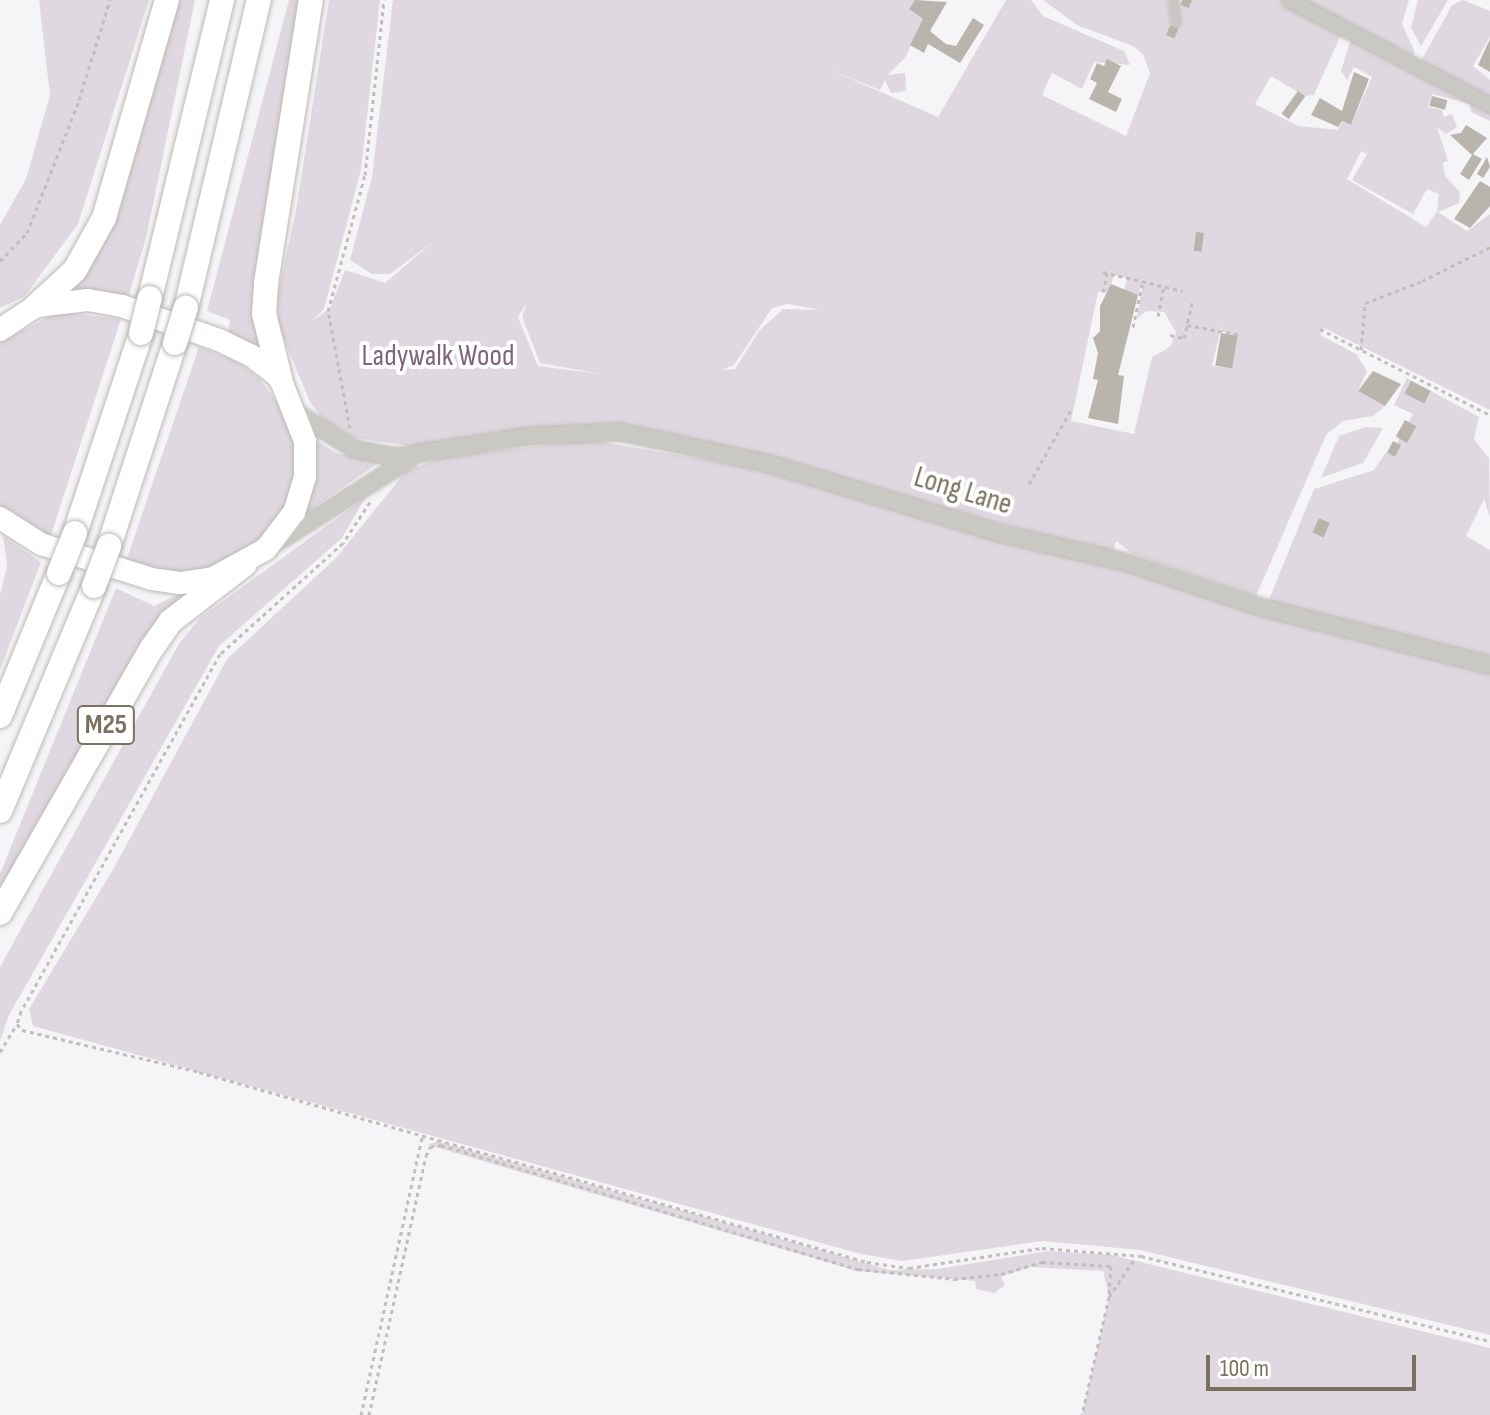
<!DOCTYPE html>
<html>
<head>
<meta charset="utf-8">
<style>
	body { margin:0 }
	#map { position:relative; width:1490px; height:1415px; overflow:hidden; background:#f5f4f7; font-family:"Sofia Sans Condensed",sans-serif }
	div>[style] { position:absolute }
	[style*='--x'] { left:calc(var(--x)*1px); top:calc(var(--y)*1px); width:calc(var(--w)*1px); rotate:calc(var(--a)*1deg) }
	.green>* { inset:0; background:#e0d8e1 }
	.building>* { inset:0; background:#bab5ac; transform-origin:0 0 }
	.path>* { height:3px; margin-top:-1.5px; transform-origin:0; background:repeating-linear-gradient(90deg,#c0bfba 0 4px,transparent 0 8px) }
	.roads { filter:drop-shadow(0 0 2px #bdbab4) drop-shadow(0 0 2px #bdbab4) }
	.service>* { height:7px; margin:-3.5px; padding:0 3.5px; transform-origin:3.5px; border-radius:3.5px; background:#cac8c3 }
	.minor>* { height:14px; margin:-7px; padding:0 7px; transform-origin:7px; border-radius:7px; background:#cac8c3 }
	.tertiary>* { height:16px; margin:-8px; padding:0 8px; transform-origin:8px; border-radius:8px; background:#cac8c3 }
	.primary>* { height:22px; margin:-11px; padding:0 11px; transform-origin:11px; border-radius:11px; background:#fff }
	.motorway>* { height:24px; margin:-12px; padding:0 12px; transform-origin:12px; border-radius:12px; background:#fff }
	.bridges { filter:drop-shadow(0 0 2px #bbb9b4) drop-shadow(0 0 2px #bbb9b4) }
	.motorway-bridge>* { height:24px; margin:-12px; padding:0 12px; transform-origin:12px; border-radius:12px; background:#fff }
	span { translate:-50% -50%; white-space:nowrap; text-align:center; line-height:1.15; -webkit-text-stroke:8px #fff; paint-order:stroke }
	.shield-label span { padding:2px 6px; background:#fff; border:2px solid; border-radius:6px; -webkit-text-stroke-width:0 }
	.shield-label { font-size:28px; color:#7a725e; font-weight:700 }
	.park-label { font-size:30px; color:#7d657b }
	.street-label { font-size:30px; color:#7a725e }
	.scale { position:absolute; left:1206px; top:1355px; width:210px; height:36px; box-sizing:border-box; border:4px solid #7a725e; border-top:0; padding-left:10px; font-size:24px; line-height:28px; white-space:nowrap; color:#7a725e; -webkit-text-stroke:6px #fff; paint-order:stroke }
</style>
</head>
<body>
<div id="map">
	<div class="green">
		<div style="clip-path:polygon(39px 0,149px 0,78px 224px,24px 297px,0 308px,0 225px,26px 179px,50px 95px)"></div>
		<div style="clip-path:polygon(169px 0,195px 0,146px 238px,128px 298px,95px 290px,64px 291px,87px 263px)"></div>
		<div style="clip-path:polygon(289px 0,304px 0,255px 322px,259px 351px,228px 334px,230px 320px,207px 311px)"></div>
		<div style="clip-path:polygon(evenodd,329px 0,380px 0,361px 170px,324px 309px,311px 322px,330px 308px,345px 270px,385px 283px,434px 241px,390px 274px,372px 274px,350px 260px,372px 177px,393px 0,915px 0,909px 9px,923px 19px,905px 58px,887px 75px,905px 73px,906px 91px,891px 93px,885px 80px,880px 90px,826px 68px,938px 117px,1006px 0,1031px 0,1043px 16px,1124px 51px,1130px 65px,1094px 62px,1082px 89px,1052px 73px,1042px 95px,1126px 136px,1150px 73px,1143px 54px,1133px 46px,1077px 25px,1043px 0,1167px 0,1173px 27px,1181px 21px,1176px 0,1282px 0,1343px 30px,1314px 95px,1305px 96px,1271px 76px,1255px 104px,1298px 126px,1338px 130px,1342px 121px,1351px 125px,1372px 77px,1354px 67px,1347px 80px,1341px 71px,1352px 35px,1490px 110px,1490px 121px,1471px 112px,1470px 104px,1432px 94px,1428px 107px,1442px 110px,1444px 117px,1452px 114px,1457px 127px,1446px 134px,1437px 127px,1448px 161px,1443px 163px,1445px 176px,1460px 192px,1459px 203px,1438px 212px,1467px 231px,1490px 214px,1490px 410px,1324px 328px,1320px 335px,1356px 354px,1367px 371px,1358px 391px,1385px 406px,1373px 416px,1343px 421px,1326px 435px,1256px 596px,1133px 554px,1116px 541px,1113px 551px,1100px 552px,769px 458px,623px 427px,427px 448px,354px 438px,323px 420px,310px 402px,278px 325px,277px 296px,296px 211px,329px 0,1361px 151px,1367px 154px,1352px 180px,1413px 214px,1427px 189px,1439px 194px,1437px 212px,1426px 227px,1347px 179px,1361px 151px,329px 0,1114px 275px,1127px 278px,1124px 290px,1138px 295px,1144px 279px,1137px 318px,1147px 311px,1164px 312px,1176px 332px,1170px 347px,1152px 357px,1134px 434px,1071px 421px,1098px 292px,1108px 293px,1114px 275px,329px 0,527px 302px,522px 317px,540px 363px,601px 374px,538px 366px,518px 317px,527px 302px,329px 0,788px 304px,821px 310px,783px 309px,759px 331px,735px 369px,722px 370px,734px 365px,772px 308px,788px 304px,329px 0,1222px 324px,1222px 331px,1238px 337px,1231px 368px,1212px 366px,1222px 324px)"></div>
		<div style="clip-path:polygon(1300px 0,1409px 0,1402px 24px,1415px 52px,1412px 57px)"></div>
		<div style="clip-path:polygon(1418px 0,1448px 0,1421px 46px,1411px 28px)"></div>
		<div style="clip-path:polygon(1463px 0,1490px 11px,1490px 37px,1473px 66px,1490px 80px,1490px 101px,1421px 61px,1452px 5px)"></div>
		<div style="clip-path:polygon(58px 312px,121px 319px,50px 538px,0 508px,0 342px)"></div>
		<div style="clip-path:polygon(199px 347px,236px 361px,260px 379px,284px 412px,294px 440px,294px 482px,283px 513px,265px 537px,218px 569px,183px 574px,125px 564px)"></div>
		<div style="clip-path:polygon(1407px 378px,1479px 417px,1474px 439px,1489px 459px,1490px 517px,1484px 499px,1466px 536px,1490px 550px,1490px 662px,1268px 602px,1314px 489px,1374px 470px,1386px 452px,1391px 454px,1413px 414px,1394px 405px)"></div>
		<div style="clip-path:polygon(1366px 427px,1383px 428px,1363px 463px,1321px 478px,1339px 436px)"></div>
		<div style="clip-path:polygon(314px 439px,336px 453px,381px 461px,304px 514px)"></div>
		<div style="clip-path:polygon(590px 440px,760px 469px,1172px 579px,1490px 672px,1490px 1335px,1140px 1250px,1043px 1241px,902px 1261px,861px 1254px,33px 1026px,29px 1009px,115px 866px,227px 659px,336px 558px,406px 471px,443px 457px)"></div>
		<div style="clip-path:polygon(365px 498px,342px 538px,219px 646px,9px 1015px,0 1041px,0 967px,180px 642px,201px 617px)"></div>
		<div style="clip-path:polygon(3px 536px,41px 562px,0 670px,0 595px,7px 566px)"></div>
		<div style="clip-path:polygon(116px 588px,154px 606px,183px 592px,193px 593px,0 902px,0 874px)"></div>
		<div style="clip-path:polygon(437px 1141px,890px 1270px,938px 1269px,1048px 1251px,1112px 1255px,1490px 1348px,1490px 1415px,1082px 1415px,1109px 1297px,1103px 1271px,1030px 1267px,1001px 1277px,1005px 1285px,994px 1293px,976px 1289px,975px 1281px,857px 1271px,428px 1145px)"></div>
	</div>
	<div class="building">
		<div style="clip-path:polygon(915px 0,947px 2px,930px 31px,946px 44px,956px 46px,973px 18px,984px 25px,960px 63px,928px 44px,924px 53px,910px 45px,923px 19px,909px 9px)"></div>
		<div style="clip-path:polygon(1183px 0,1192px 0,1189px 8px,1180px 5px)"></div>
		<div style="left:1170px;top:25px;width:9px;height:11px;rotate:21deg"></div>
		<div style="clip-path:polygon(1490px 39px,1490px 72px,1478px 65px)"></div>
		<div style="clip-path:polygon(1107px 59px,1121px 66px,1108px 92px,1122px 99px,1116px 112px,1089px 99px,1097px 83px,1090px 79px,1097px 63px,1104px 66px)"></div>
		<div style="clip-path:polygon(1354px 72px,1369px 79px,1351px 125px,1342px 121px,1338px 127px,1311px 115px,1320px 98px,1342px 111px)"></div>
		<div style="left:1298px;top:91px;width:9px;height:28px;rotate:36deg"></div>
		<div style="left:1432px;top:96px;width:16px;height:10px;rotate:15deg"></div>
		<div style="clip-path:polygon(1466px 125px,1487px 138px,1473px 154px,1482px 159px,1469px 180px,1460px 174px,1472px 155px,1450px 135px,1461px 133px)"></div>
		<div style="clip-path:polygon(1487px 157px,1490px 167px,1483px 178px,1477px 174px)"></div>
		<div style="clip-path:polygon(1480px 181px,1490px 187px,1490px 206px,1470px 228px,1454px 219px)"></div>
		<div style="left:1196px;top:232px;width:8px;height:19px;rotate:7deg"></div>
		<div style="clip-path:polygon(1111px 284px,1138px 295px,1118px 375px,1124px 376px,1118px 424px,1088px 418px,1098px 380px,1093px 379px,1098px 353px,1093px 338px,1100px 331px,1100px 306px)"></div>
		<div style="left:1221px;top:333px;width:17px;height:33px;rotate:10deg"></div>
		<div style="clip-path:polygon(1373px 371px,1401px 384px,1385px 406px,1358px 391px)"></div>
		<div style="left:1411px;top:381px;width:22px;height:14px;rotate:27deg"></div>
		<div style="left:1405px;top:420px;width:13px;height:19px;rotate:29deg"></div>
		<div style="left:1393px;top:441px;width:9px;height:13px;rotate:27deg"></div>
		<div style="left:1319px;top:518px;width:12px;height:16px;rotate:24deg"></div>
	</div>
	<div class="path">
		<div style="--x:0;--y:261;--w:39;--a:-46"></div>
		<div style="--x:27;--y:233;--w:143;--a:-68.6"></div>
		<div style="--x:79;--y:100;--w:105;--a:-72.8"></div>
		<div style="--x:1103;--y:272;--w:82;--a:13.4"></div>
		<div style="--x:1103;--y:292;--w:19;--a:-78"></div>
		<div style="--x:1158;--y:316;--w:31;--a:-79"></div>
		<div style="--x:1187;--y:325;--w:55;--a:10.5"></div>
		<div style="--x:1133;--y:327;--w:47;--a:-77.7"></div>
		<div style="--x:1320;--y:329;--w:191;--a:26.8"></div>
		<div style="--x:1170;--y:335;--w:14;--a:12"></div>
		<div style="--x:1184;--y:338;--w:36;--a:-77"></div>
		<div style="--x:1361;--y:350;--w:47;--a:-85.1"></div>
		<div style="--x:1365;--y:303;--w:61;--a:-21.1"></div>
		<div style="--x:1422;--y:281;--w:76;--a:-26.6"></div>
		<div style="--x:350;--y:428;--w:119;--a:-100.6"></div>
		<div style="--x:328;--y:311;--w:141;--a:-74.8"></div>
		<div style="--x:365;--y:175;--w:176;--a:-83.8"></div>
		<div style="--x:1029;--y:484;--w:87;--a:-60.5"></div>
		<div style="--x:370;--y:502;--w:49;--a:123.4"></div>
		<div style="--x:343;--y:543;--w:166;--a:137.9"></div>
		<div style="--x:220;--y:654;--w:409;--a:119.1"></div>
		<div style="--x:21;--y:1011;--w:14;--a:107"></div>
		<div style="--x:17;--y:1024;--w:8;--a:50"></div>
		<div style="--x:22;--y:1030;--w:182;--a:13.3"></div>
		<div style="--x:199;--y:1072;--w:694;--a:15.88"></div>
		<div style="--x:867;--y:1262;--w:42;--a:8.1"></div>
		<div style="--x:909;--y:1268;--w:134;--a:-8.6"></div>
		<div style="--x:1042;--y:1248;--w:99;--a:4.6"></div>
		<div style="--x:1141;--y:1256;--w:359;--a:13.7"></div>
		<div style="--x:0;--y:1052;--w:31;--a:-59"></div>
		<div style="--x:1109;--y:1297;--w:48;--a:-56"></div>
		<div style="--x:361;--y:1415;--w:288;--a:-77.6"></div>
		<div style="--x:369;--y:1415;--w:265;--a:-77.6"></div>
		<div style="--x:426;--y:1156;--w:10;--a:-66"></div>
		<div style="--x:430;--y:1147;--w:11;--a:-10"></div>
		<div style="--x:441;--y:1145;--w:435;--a:16.6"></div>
		<div style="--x:858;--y:1269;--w:97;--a:5.9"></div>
		<div style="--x:954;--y:1279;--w:47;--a:-6.1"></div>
		<div style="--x:1001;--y:1274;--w:43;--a:-16.3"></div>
		<div style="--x:1042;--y:1262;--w:69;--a:3.3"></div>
		<div style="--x:1111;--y:1266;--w:31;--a:94"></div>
		<div style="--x:1109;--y:1297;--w:121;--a:102.9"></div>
	</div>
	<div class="roads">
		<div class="service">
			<div style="--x:1172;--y:0;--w:23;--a:80"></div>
		</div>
		<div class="minor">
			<div style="--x:1289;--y:0;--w:227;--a:27.6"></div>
		</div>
		<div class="tertiary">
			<div style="--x:297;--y:413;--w:67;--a:32.3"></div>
			<div style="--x:354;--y:449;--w:43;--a:10.8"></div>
			<div style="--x:396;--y:457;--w:136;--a:-8.9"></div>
			<div style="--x:530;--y:436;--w:91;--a:-2.5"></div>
			<div style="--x:621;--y:432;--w:148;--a:12.1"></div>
			<div style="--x:766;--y:463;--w:246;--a:16.7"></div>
			<div style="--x:1002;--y:534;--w:126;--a:12.8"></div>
			<div style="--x:1125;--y:562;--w:142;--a:18.4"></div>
			<div style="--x:1260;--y:607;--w:237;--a:14.2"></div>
			<div style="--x:274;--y:544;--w:160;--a:-32"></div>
		</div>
		<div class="primary">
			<div style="--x:0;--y:330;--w:43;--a:-33.7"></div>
			<div style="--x:36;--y:306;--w:52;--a:-6.6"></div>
			<div style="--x:88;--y:300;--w:35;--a:10"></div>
			<div style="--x:122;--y:306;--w:103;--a:19.3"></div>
			<div style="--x:219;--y:340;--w:37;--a:26"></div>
			<div style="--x:252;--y:356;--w:36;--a:38"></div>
			<div style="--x:280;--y:378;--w:68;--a:68.4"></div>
			<div style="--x:305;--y:441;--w:36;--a:90"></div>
			<div style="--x:305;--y:477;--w:37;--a:107"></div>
			<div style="--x:294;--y:512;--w:46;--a:127.1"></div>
			<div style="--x:266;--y:549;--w:60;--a:151.3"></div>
			<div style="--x:213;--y:578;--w:33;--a:171"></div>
			<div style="--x:180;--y:583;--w:28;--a:-172"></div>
			<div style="--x:152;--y:579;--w:116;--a:-162.5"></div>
			<div style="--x:41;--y:544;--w:49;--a:-147.6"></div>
		</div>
		<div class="motorway">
			<div style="--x:150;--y:298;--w:307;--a:-76.4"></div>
			<div style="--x:36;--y:306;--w:53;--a:-42.7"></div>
			<div style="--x:75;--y:270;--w:60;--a:-60.9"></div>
			<div style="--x:104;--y:218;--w:227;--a:-73.9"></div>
			<div style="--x:186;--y:308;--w:317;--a:-76.7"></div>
			<div style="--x:280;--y:378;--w:66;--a:-104"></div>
			<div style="--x:264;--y:314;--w:31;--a:-86"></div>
			<div style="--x:266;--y:283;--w:287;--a:-81"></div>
			<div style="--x:75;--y:533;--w:211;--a:-71.7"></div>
			<div style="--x:109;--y:546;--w:213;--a:-72"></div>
			<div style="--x:0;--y:716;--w:155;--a:-67.6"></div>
			<div style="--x:0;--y:811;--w:244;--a:-67.3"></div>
			<div style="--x:0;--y:913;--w:305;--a:-60.2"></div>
			<div style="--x:152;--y:648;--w:33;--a:-55"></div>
			<div style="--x:171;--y:621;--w:93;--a:-37.6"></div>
		</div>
	</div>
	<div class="bridges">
		<div class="motorway-bridge">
			<div style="--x:141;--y:333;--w:36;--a:-76"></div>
			<div style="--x:175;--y:343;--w:37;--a:-73"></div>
			<div style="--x:59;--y:573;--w:43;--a:-68.2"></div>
			<div style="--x:94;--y:586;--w:43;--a:-69.4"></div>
		</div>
	</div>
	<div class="shield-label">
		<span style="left:106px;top:725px">M25</span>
	</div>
	<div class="park-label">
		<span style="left:438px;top:356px">Ladywalk Wood</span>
	</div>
	<div class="street-label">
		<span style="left:963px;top:491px;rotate:17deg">Long Lane</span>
	</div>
	<div class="scale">100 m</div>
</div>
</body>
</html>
